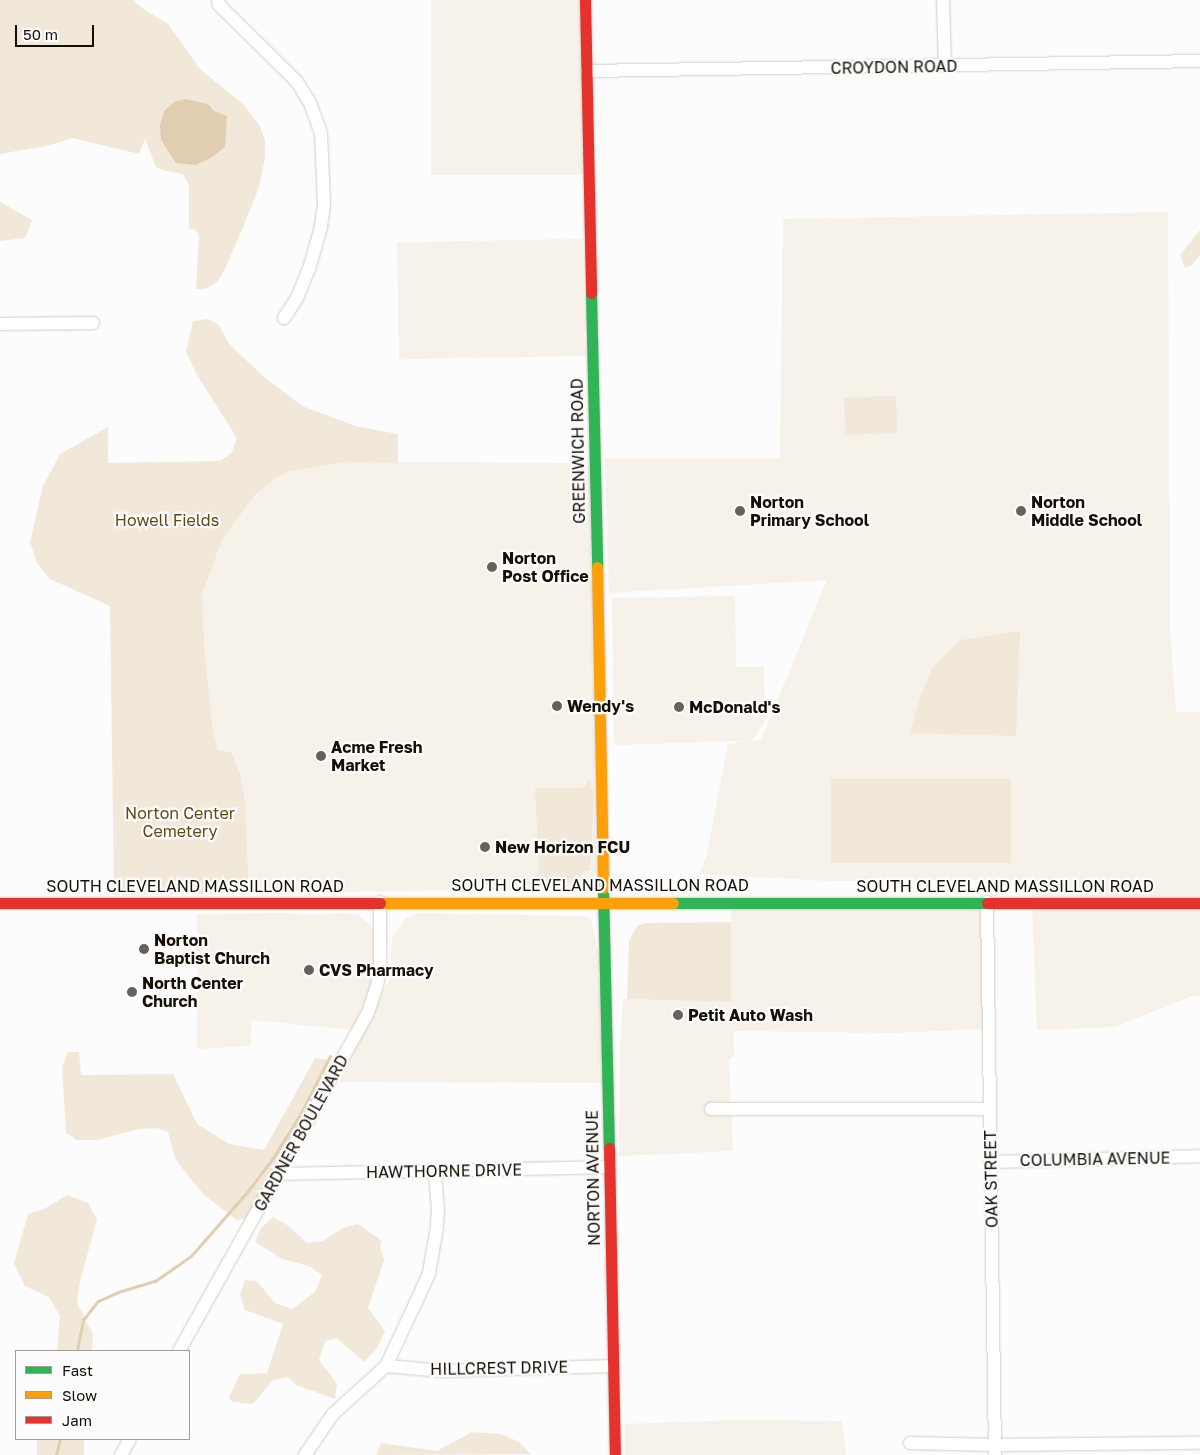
<!DOCTYPE html>
<html>
<head>
<meta charset="utf-8">
<style>
	body { margin:0 }
	#map { position:relative; width:1200px; height:1455px; overflow:hidden; background:#fcfcfc; font-family:"Golos Text",sans-serif }
	div>[style] { position:absolute }
	[style*='--x'] { left:calc(var(--x)*1px); top:calc(var(--y)*1px); width:calc(var(--w)*1px); rotate:calc(var(--a)*1deg) }
	.built>* { inset:0; background:#f6f1e9; transform-origin:0 0 }
	.green>* { inset:0; background:#f1e8d9; transform-origin:0 0 }
	.water>* { inset:0; background:#e1ceb1 }
	.stream>* { height:3px; margin:-1.5px; padding:0 1.5px; transform-origin:1.5px; border-radius:1.5px; background:#e1ceb1 }
	.roads { filter:drop-shadow(0 0 1px #d1cdc8) drop-shadow(0 0 1px #d1cdc8) }
	.street>* { height:12px; margin:-6px; padding:0 6px; transform-origin:6px; border-radius:6px; background:#fff }
	.fast>* { height:11px; margin:-5.5px; padding:0 5.5px; transform-origin:5.5px; border-radius:5.5px; background:#30b455 }
	.slow>* { height:11px; margin:-5.5px; padding:0 5.5px; transform-origin:5.5px; border-radius:5.5px; background:#ff9f0a }
	.jam>* { height:11px; margin:-5.5px; padding:0 5.5px; transform-origin:5.5px; border-radius:5.5px; background:#e5322d }
	.dots>* { width:14px; height:14px; translate:-50% -50%; box-sizing:border-box; border:2px solid #fcfcfc; border-radius:50% }
	span { translate:-50% -50%; white-space:nowrap; text-align:center; line-height:1.15; -webkit-text-stroke:4.5px #fcfcfc; paint-order:stroke }
	.street-label { font-size:16px; color:#160f05 }
	.poi-label { font-size:16px; color:#160f05; font-weight:700 }
	.left { translate:0 -50%; text-align:left }
	.park-label { font-size:16px; color:#624714 }
	.legend { position:absolute; left:15px; top:1350px; width:175px; height:90px; box-sizing:border-box; background:#fcfcfc; border:1px solid #a09d99; margin:0; padding:6px 9px; list-style:none; font-size:15px; color:#160f05 }
	.legend li { display:flex; align-items:center; gap:10px; height:25px }
	.legend b { width:25px; border:1px solid #a09d99 }
	.scale { position:absolute; left:15px; top:25px; width:79px; height:22px; box-sizing:border-box; border:2px solid #160f05; border-top:0; padding-left:6px; font-size:15px; line-height:18px; white-space:nowrap; color:#160f05; -webkit-text-stroke:4px #fcfcfc; paint-order:stroke }
</style>
</head>
<body>
<div id="map">
	<div class="built">
		<div style="left:431px;top:0;width:152px;height:175px"></div>
		<div style="clip-path:polygon(1168px 212px,1170px 630px,1176px 712px,1200px 712px,1200px 996px,1192px 996px,1115px 1027px,1037px 1030px,1031px 880px,830px 881px,699px 874px,707px 854px,728px 744px,745px 741px,614px 745px,612px 598px,735px 596px,736px 667px,764px 667px,765px 722px,752px 741px,761px 740px,827px 580px,609px 593px,605px 458px,780px 458px,783px 219px)"></div>
		<div style="left:583px;top:239px;width:117px;height:186px;rotate:89deg"></div>
		<div style="clip-path:polygon(345px 462px,589px 463px,596px 871px,589px 885px,583px 889px,249px 893px,245px 800px,240px 774px,233px 755px,231px 752px,218px 750px,214px 738px,205px 657px,202px 595px,222px 540px,255px 495px,274px 479px,288px 472px)"></div>
		<div style="clip-path:polygon(731px 902px,987px 902px,989px 1029px,889px 1033px,734px 1031px,734px 1055px,729px 1059px,733px 1151px,619px 1156px,620px 1050px,623px 999px,731px 1001px)"></div>
		<div style="clip-path:polygon(285px 913px,314px 915px,344px 913px,358px 915px,376px 930px,377px 945px,370px 993px,355px 1030px,252px 1020px,250px 1046px,197px 1049px,197px 914px)"></div>
		<div style="clip-path:polygon(418px 913px,582px 916px,591px 919px,599px 957px,602px 1083px,339px 1082px,390px 978px,392px 937px,406px 918px)"></div>
		<div style="clip-path:polygon(734px 1420px,842px 1421px,846px 1455px,625px 1455px,625px 1424px)"></div>
	</div>
	<div class="green">
		<div style="clip-path:polygon(0 0,133px 0,142px 8px,168px 24px,200px 69px,243px 104px,260px 126px,265px 140px,265px 159px,258px 190px,244px 225px,224px 271px,216px 283px,205px 289px,196px 289px,199px 235px,195px 229px,189px 229px,189px 186px,183px 174px,165px 171px,156px 167px,145px 139px,139px 154px,72px 138px,51px 145px,0 154px)"></div>
		<div style="clip-path:polygon(0 202px,32px 220px,25px 238px,0 241px)"></div>
		<div style="clip-path:polygon(1200px 230px,1200px 255px,1192px 265px,1185px 268px,1180px 255px)"></div>
		<div style="clip-path:polygon(208px 319px,219px 325px,229px 344px,262px 375px,302px 406px,355px 426px,398px 434px,398px 463px,345px 462px,288px 472px,274px 479px,255px 495px,222px 540px,202px 595px,205px 657px,214px 738px,218px 750px,231px 752px,233px 755px,240px 774px,245px 800px,249px 893px,114px 895px,110px 606px,50px 579px,37px 563px,30px 542px,43px 486px,60px 454px,108px 427px,108px 463px,219px 461px,231px 454px,237px 438px,197px 375px,186px 352px,193px 321px)"></div>
		<div style="left:896px;top:396px;width:37px;height:52px;rotate:88deg"></div>
		<div style="clip-path:polygon(1012px 632px,1020px 632px,1016px 736px,910px 733px,922px 692px,933px 667px,961px 640px)"></div>
		<div style="left:1011px;top:779px;width:84px;height:180px;rotate:90deg"></div>
		<div style="clip-path:polygon(587px 780px,592px 782px,591px 787px,594px 791px,590px 870px,583px 872px,580px 878px,570px 883px,533px 884px,533px 878px,539px 873px,535px 788px,582px 788px,587px 785px)"></div>
		<div style="clip-path:polygon(731px 922px,731px 1002px,627px 999px,629px 941px,637px 926px,645px 923px)"></div>
		<div style="clip-path:polygon(68px 1052px,79px 1052px,81px 1075px,173px 1074px,197px 1124px,229px 1144px,264px 1150px,315px 1058px,328px 1060px,323px 1077px,292px 1138px,249px 1217px,237px 1220px,205px 1196px,186px 1173px,175px 1158px,168px 1132px,157px 1128px,139px 1129px,97px 1140px,77px 1140px,66px 1133px,62px 1067px)"></div>
		<div style="clip-path:polygon(67px 1195px,88px 1203px,97px 1220px,80px 1281px,77px 1303px,93px 1334px,92px 1351px,57px 1351px,60px 1316px,49px 1297px,25px 1286px,14px 1263px,28px 1214px,44px 1209px)"></div>
		<div style="clip-path:polygon(273px 1217px,289px 1226px,307px 1243px,323px 1241px,343px 1228px,358px 1224px,382px 1241px,380px 1246px,384px 1260px,368px 1308px,385px 1331px,376px 1349px,364px 1362px,337px 1338px,325px 1341px,319px 1360px,337px 1384px,335px 1399px,296px 1385px,288px 1377px,273px 1380px,253px 1404px,232px 1402px,229px 1397px,240px 1374px,267px 1373px,283px 1324px,245px 1310px,240px 1294px,245px 1280px,257px 1281px,275px 1303px,292px 1309px,315px 1292px,322px 1275px,309px 1266px,282px 1259px,255px 1242px,261px 1228px)"></div>
		<div style="clip-path:polygon(472px 1432px,501px 1434px,519px 1442px,531px 1454px,376px 1455px,381px 1443px,437px 1451px)"></div>
		<div style="left:37px;top:1439px;width:47px;height:16px"></div>
	</div>
	<div class="water">
		<div style="clip-path:polygon(185px 99px,208px 104px,214px 111px,227px 116px,225px 147px,209px 159px,195px 165px,176px 163px,161px 140px,160px 125px,164px 111px,174px 102px)"></div>
	</div>
	<div class="stream">
		<div style="--x:77;--y:1351;--w:32;--a:-79"></div>
		<div style="--x:83;--y:1320;--w:24;--a:-52"></div>
		<div style="--x:98;--y:1301;--w:22;--a:-24"></div>
		<div style="--x:118;--y:1292;--w:39;--a:-17"></div>
		<div style="--x:155;--y:1281;--w:44;--a:-34.8"></div>
		<div style="--x:191;--y:1256;--w:85;--a:-48.8"></div>
		<div style="--x:247;--y:1192;--w:43;--a:-52.6"></div>
		<div style="--x:273;--y:1158;--w:53;--a:-58.1"></div>
		<div style="--x:301;--y:1113;--w:64;--a:-63"></div>
		<div style="--x:56;--y:1455;--w:16;--a:-76"></div>
	</div>
	<div class="roads">
		<div class="street">
			<div style="--x:218;--y:0;--w:5;--a:79"></div>
			<div style="--x:219;--y:5;--w:110;--a:44.6"></div>
			<div style="--x:297;--y:82;--w:25;--a:58"></div>
			<div style="--x:310;--y:103;--w:32;--a:70"></div>
			<div style="--x:321;--y:133;--w:72;--a:87.6"></div>
			<div style="--x:324;--y:205;--w:22;--a:98"></div>
			<div style="--x:321;--y:227;--w:41;--a:105.8"></div>
			<div style="--x:310;--y:266;--w:35;--a:112"></div>
			<div style="--x:297;--y:298;--w:24;--a:123"></div>
			<div style="--x:943;--y:0;--w:66;--a:88.3"></div>
			<div style="--x:587;--y:71;--w:613;--a:-0.93"></div>
			<div style="--x:0;--y:324;--w:93;--a:-0.6"></div>
			<div style="--x:987;--y:902;--w:553;--a:89.17"></div>
			<div style="--x:711;--y:1109;--w:279;--a:0"></div>
			<div style="--x:990;--y:1162;--w:210;--a:-1.6"></div>
			<div style="--x:279;--y:1174;--w:330;--a:-1.2"></div>
			<div style="--x:179;--y:1351;--w:387;--a:-60.8"></div>
			<div style="--x:368;--y:1013;--w:28;--a:-72"></div>
			<div style="--x:377;--y:986;--w:20;--a:-81"></div>
			<div style="--x:380;--y:966;--w:64;--a:-90"></div>
			<div style="--x:386;--y:1366;--w:57;--a:5"></div>
			<div style="--x:443;--y:1371;--w:170;--a:-1.7"></div>
			<div style="--x:910;--y:1443;--w:85;--a:1.3"></div>
			<div style="--x:995;--y:1445;--w:205;--a:-0.6"></div>
			<div style="--x:121;--y:1455;--w:18;--a:-61"></div>
			<div style="--x:305;--y:1455;--w:50;--a:-55.7"></div>
			<div style="--x:333;--y:1414;--w:72;--a:-42.2"></div>
			<div style="--x:386;--y:1366;--w:85;--a:-64.9"></div>
			<div style="--x:422;--y:1289;--w:17;--a:-66"></div>
			<div style="--x:429;--y:1273;--w:47;--a:-80.1"></div>
			<div style="--x:437;--y:1227;--w:18;--a:-87"></div>
			<div style="--x:438;--y:1209;--w:37;--a:-95"></div>
		</div>
		<div class="fast">
			<div style="--x:591;--y:293;--w:274;--a:88.7"></div>
			<div style="--x:603;--y:888;--w:260;--a:88.7"></div>
			<div style="--x:673;--y:903;--w:314;--a:0"></div>
		</div>
		<div class="slow">
			<div style="--x:597;--y:567;--w:321;--a:88.9"></div>
			<div style="--x:380;--y:903;--w:293;--a:0"></div>
		</div>
		<div class="jam">
			<div style="--x:585;--y:0;--w:293;--a:88.8"></div>
			<div style="--x:0;--y:903;--w:380;--a:0"></div>
			<div style="--x:987;--y:903;--w:213;--a:0"></div>
			<div style="--x:609;--y:1148;--w:307;--a:88.9"></div>
		</div>
	</div>
	<div class="dots">
		<div style="left:740px;top:511px;background:#66625b"></div>
		<div style="left:1021px;top:511px;background:#66625b"></div>
		<div style="left:492px;top:567px;background:#66625b"></div>
		<div style="left:557px;top:706px;background:#66625b"></div>
		<div style="left:679px;top:707px;background:#66625b"></div>
		<div style="left:321px;top:756px;background:#66625b"></div>
		<div style="left:485px;top:847px;background:#66625b"></div>
		<div style="left:144px;top:949px;background:#66625b"></div>
		<div style="left:309px;top:970px;background:#66625b"></div>
		<div style="left:132px;top:992px;background:#66625b"></div>
		<div style="left:678px;top:1015px;background:#66625b"></div>
	</div>
	<div class="street-label">
		<span style="left:894px;top:67px;rotate:-1deg">CROYDON ROAD</span>
		<span style="left:578px;top:451px;rotate:-91deg">GREENWICH ROAD</span>
		<span style="left:600px;top:885px">SOUTH CLEVELAND MASSILLON ROAD</span>
		<span style="left:195px;top:886px">SOUTH CLEVELAND MASSILLON ROAD</span>
		<span style="left:1005px;top:886px">SOUTH CLEVELAND MASSILLON ROAD</span>
		<span style="left:301px;top:1133px;rotate:-61deg">GARDNER BOULEVARD</span>
		<span style="left:1095px;top:1159px;rotate:-1deg">COLUMBIA AVENUE</span>
		<span style="left:444px;top:1171px;rotate:-1deg">HAWTHORNE DRIVE</span>
		<span style="left:593px;top:1178px;rotate:-91deg">NORTON AVENUE</span>
		<span style="left:991px;top:1179px;rotate:-91deg">OAK STREET</span>
		<span style="left:499px;top:1368px;rotate:-1deg">HILLCREST DRIVE</span>
	</div>
	<div class="poi-label">
		<span class="left" style="left:750px;top:511px">Norton<br>Primary School</span>
		<span class="left" style="left:1031px;top:511px">Norton<br>Middle School</span>
		<span class="left" style="left:502px;top:567px">Norton<br>Post Office</span>
		<span class="left" style="left:567px;top:706px">Wendy's</span>
		<span class="left" style="left:689px;top:707px">McDonald's</span>
		<span class="left" style="left:331px;top:756px">Acme Fresh<br>Market</span>
		<span class="left" style="left:495px;top:847px">New Horizon FCU</span>
		<span class="left" style="left:154px;top:949px">Norton<br>Baptist Church</span>
		<span class="left" style="left:319px;top:970px">CVS Pharmacy</span>
		<span class="left" style="left:142px;top:992px">North Center<br>Church</span>
		<span class="left" style="left:688px;top:1015px">Petit Auto Wash</span>
	</div>
	<div class="park-label">
		<span style="left:167px;top:520px">Howell Fields</span>
		<span style="left:180px;top:822px">Norton Center<br>Cemetery</span>
	</div>
	<ul class="legend">
	<li><b style="height:6px;background:#30b455"></b>Fast</li>
	<li><b style="height:6px;background:#ff9f0a"></b>Slow</li>
	<li><b style="height:6px;background:#e5322d"></b>Jam</li>
	</ul>
	<div class="scale">50 m</div>
</div>
</body>
</html>
